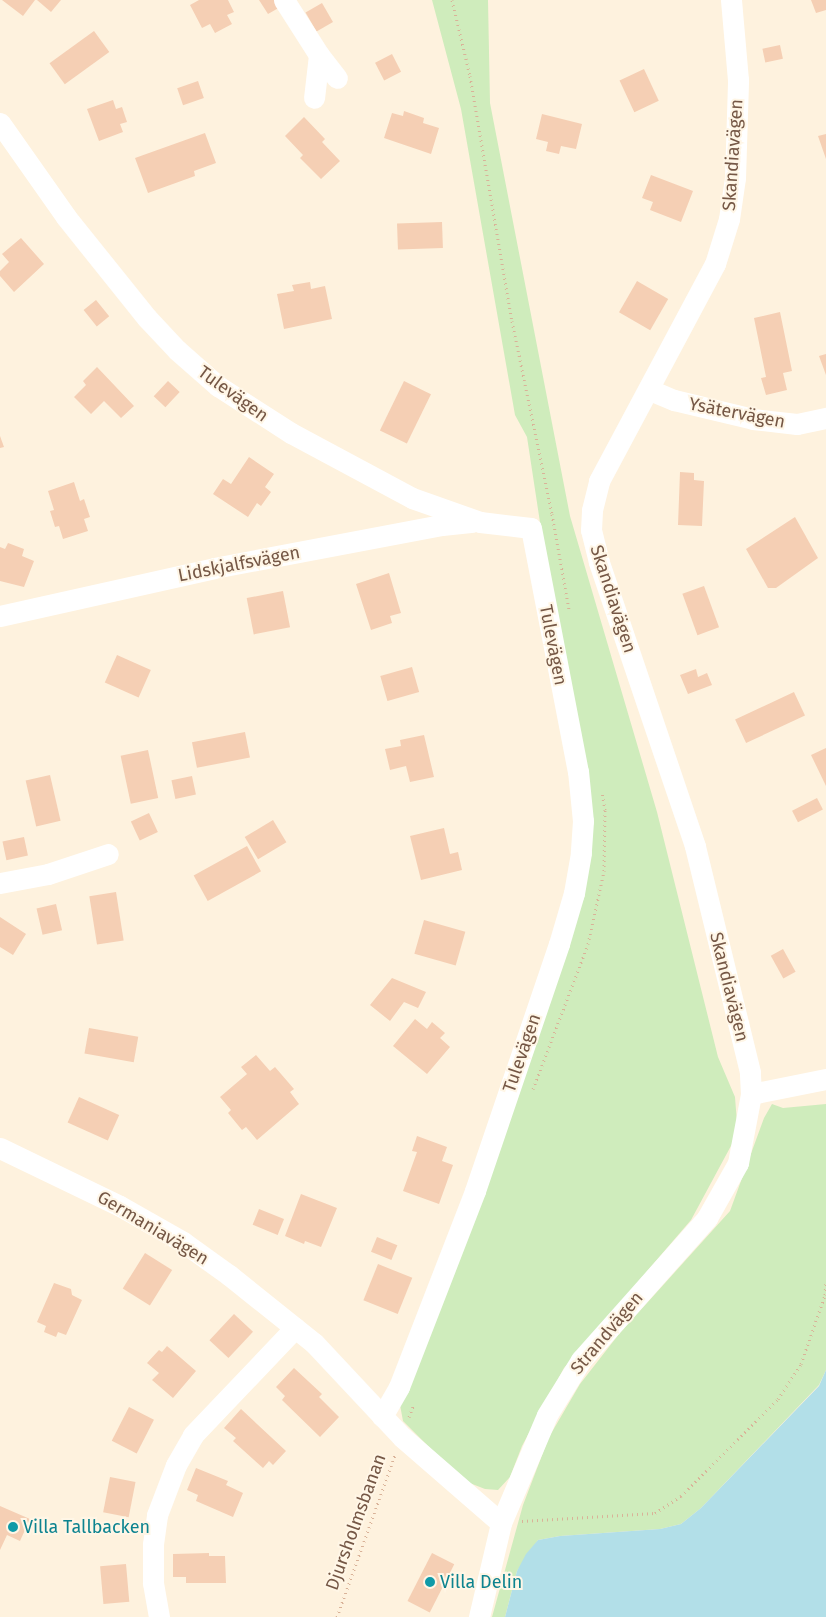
<!DOCTYPE html>
<html>
<head>
<meta charset="utf-8">
<style>
	body { margin:0 }
	#map { position:relative; width:826px; height:1617px; overflow:hidden; background:#fef2de; font-family:"Fira Sans",sans-serif }
	div>[style] { position:absolute }
	[style*='--x'] { left:calc(var(--x)*1px); top:calc(var(--y)*1px); width:calc(var(--w)*1px); rotate:calc(var(--a)*1deg) }
	.green>* { inset:0; background:#cfecbc }
	.water>* { inset:0; background:#b2dfe8 }
	.building>* { inset:0; background:#f5cfb4; transform-origin:0 0 }
	.path>* { height:3px; margin-top:-1.5px; transform-origin:0; background:repeating-linear-gradient(90deg,#d9b298 0 1px,transparent 0 5px) }
	.minor>* { height:21px; margin:-10.5px; padding:0 10.5px; transform-origin:10.5px; border-radius:10.5px; background:#fff }
	.dots>* { width:14px; height:14px; translate:-50% -50%; box-sizing:border-box; border:2px solid #fff6e6; border-radius:50% }
	span { translate:-50% -50%; white-space:nowrap; text-align:center; line-height:1.15; -webkit-text-stroke:4px #fff6e6; paint-order:stroke }
	.street-label { font-size:18px; color:#755745 }
	.culture-label { font-size:18px; color:#0d838f }
	.left { translate:0 -50%; text-align:left }
</style>
</head>
<body>
<div id="map">
	<div class="green">
		<div style="clip-path:polygon(432px 0,488px 0,490px 103px,570px 516px,657px 812px,718px 1057px,735px 1097px,737px 1123px,732px 1144px,691px 1220px,564px 1368px,522px 1446px,510px 1477px,498px 1490px,485px 1489px,462px 1480px,403px 1421px,400px 1405px,589px 844px,527px 437px,515px 415px,461px 109px)"></div>
		<div style="clip-path:polygon(772px 1104px,783px 1108px,826px 1104px,826px 1370px,819px 1385px,701px 1508px,681px 1524px,660px 1529px,560px 1536px,538px 1540px,517px 1571px,505px 1617px,492px 1617px,523px 1505px,549px 1437px,580px 1384px,619px 1334px,730px 1211px,764px 1118px)"></div>
	</div>
	<div class="water">
		<div style="clip-path:polygon(826px 1370px,826px 1617px,505px 1617px,517px 1571px,526px 1554px,538px 1540px,560px 1536px,660px 1529px,681px 1524px,701px 1508px,819px 1386px)"></div>
	</div>
	<div class="building">
		<div style="clip-path:polygon(2px 0,35px 0,23px 16px)"></div>
		<div style="clip-path:polygon(37px 0,61px 0,51px 12px)"></div>
		<div style="clip-path:polygon(199px 0,228px 0,234px 12px,227px 15px,232px 24px,215px 33px,210px 24px,202px 28px,190px 5px)"></div>
		<div style="clip-path:polygon(259px 0,278px 0,282px 6px,268px 14px)"></div>
		<div style="clip-path:polygon(811px 0,826px 0,826px 10px,816px 13px)"></div>
		<div style="left:322px;top:3px;width:22px;height:19px;rotate:60deg"></div>
		<div style="left:94px;top:31px;width:26px;height:55px;rotate:54deg"></div>
		<div style="left:780px;top:45px;width:14px;height:18px;rotate:78deg"></div>
		<div style="left:392px;top:54px;width:20px;height:19px;rotate:63deg"></div>
		<div style="left:644px;top:69px;width:35px;height:27px;rotate:65deg"></div>
		<div style="left:198px;top:81px;width:18px;height:22px;rotate:71deg"></div>
		<div style="clip-path:polygon(113px 100px,116px 109px,122px 107px,127px 122px,120px 124px,123px 132px,99px 141px,87px 109px)"></div>
		<div style="clip-path:polygon(404px 111px,424px 118px,423px 123px,439px 128px,431px 154px,384px 138px,392px 113px,403px 116px)"></div>
		<div style="clip-path:polygon(542px 114px,582px 124px,576px 149px,561px 146px,559px 154px,546px 151px,548px 142px,536px 139px)"></div>
		<div style="clip-path:polygon(304px 117px,325px 139px,322px 142px,340px 161px,321px 179px,300px 158px,303px 155px,285px 136px)"></div>
		<div style="clip-path:polygon(205px 133px,216px 163px,194px 171px,195px 176px,148px 193px,135px 158px)"></div>
		<div style="clip-path:polygon(826px 134px,826px 159px,818px 136px)"></div>
		<div style="clip-path:polygon(651px 175px,693px 191px,681px 222px,650px 210px,653px 202px,642px 198px)"></div>
		<div style="left:442px;top:222px;width:26px;height:45px;rotate:88deg"></div>
		<div style="clip-path:polygon(21px 238px,44px 264px,14px 292px,0 276px,0 271px,9px 262px,2px 254px)"></div>
		<div style="left:637px;top:281px;width:36px;height:36px;rotate:30deg"></div>
		<div style="clip-path:polygon(310px 282px,311px 289px,325px 286px,332px 319px,284px 329px,277px 294px,294px 291px,292px 285px)"></div>
		<div style="left:96px;top:300px;width:21px;height:16px;rotate:51deg"></div>
		<div style="clip-path:polygon(780px 312px,792px 371px,783px 373px,787px 390px,766px 395px,761px 378px,766px 377px,754px 318px)"></div>
		<div style="clip-path:polygon(826px 354px,826px 375px,819px 356px)"></div>
		<div style="clip-path:polygon(97px 367px,134px 406px,121px 418px,104px 401px,91px 414px,74px 397px,86px 385px,83px 381px)"></div>
		<div style="left:168px;top:381px;width:16px;height:21px;rotate:43deg"></div>
		<div style="left:404px;top:381px;width:30px;height:55px;rotate:26deg"></div>
		<div style="clip-path:polygon(0 436px,4px 447px,0 448px)"></div>
		<div style="clip-path:polygon(249px 457px,274px 474px,265px 487px,271px 492px,261px 506px,257px 503px,248px 517px,213px 494px,223px 479px,231px 484px)"></div>
		<div style="clip-path:polygon(680px 472px,694px 473px,694px 480px,704px 481px,702px 526px,678px 525px)"></div>
		<div style="clip-path:polygon(74px 482px,80px 501px,84px 499px,90px 517px,84px 519px,88px 531px,63px 539px,59px 526px,55px 527px,50px 511px,54px 510px,48px 491px)"></div>
		<div style="clip-path:polygon(795px 517px,818px 558px,776px 588px,768px 588px,746px 549px)"></div>
		<div style="clip-path:polygon(8px 543px,24px 549px,22px 556px,34px 561px,24px 587px,0 581px,0 547px,5px 549px)"></div>
		<div style="clip-path:polygon(389px 573px,401px 613px,390px 616px,392px 623px,371px 630px,356px 584px)"></div>
		<div style="left:704px;top:586px;width:44px;height:23px;rotate:70deg"></div>
		<div style="left:283px;top:591px;width:37px;height:37px;rotate:79deg"></div>
		<div style="left:117px;top:655px;width:37px;height:30px;rotate:24deg"></div>
		<div style="left:412px;top:667px;width:26px;height:33px;rotate:74deg"></div>
		<div style="clip-path:polygon(696px 669px,698px 677px,707px 673px,712px 685px,688px 694px,680px 675px)"></div>
		<div style="left:794px;top:692px;width:26px;height:65px;rotate:65deg"></div>
		<div style="left:245px;top:732px;width:26px;height:54px;rotate:79deg"></div>
		<div style="clip-path:polygon(424px 735px,434px 777px,410px 782px,406px 766px,390px 770px,385px 749px,401px 746px,400px 740px)"></div>
		<div style="clip-path:polygon(826px 748px,826px 786px,811px 755px)"></div>
		<div style="left:148px;top:750px;width:49px;height:28px;rotate:78deg"></div>
		<div style="left:50px;top:775px;width:47px;height:25px;rotate:77deg"></div>
		<div style="left:192px;top:776px;width:19px;height:21px;rotate:78deg"></div>
		<div style="left:817px;top:798px;width:13px;height:28px;rotate:63deg"></div>
		<div style="left:149px;top:813px;width:21px;height:20px;rotate:65deg"></div>
		<div style="left:273px;top:820px;width:26px;height:33px;rotate:59deg"></div>
		<div style="clip-path:polygon(444px 828px,450px 854px,458px 852px,462px 870px,421px 880px,410px 836px)"></div>
		<div style="left:24px;top:837px;width:19px;height:22px;rotate:78deg"></div>
		<div style="left:247px;top:846px;width:29px;height:61px;rotate:61deg"></div>
		<div style="left:116px;top:892px;width:49px;height:27px;rotate:81deg"></div>
		<div style="left:56px;top:904px;width:27px;height:20px;rotate:77deg"></div>
		<div style="clip-path:polygon(0 917px,26px 934px,13px 955px,0 947px)"></div>
		<div style="left:424px;top:920px;width:43px;height:35px;rotate:16deg"></div>
		<div style="left:783px;top:949px;width:26px;height:14px;rotate:61deg"></div>
		<div style="clip-path:polygon(392px 978px,426px 992px,418px 1008px,404px 1002px,390px 1021px,370px 1005px)"></div>
		<div style="clip-path:polygon(415px 1019px,427px 1029px,432px 1022px,445px 1033px,440px 1038px,450px 1047px,427px 1074px,393px 1046px)"></div>
		<div style="left:89px;top:1028px;width:50px;height:26px;rotate:10deg"></div>
		<div style="clip-path:polygon(256px 1055px,270px 1071px,275px 1067px,294px 1089px,290px 1092px,299px 1104px,257px 1140px,246px 1127px,242px 1130px,228px 1113px,231px 1110px,220px 1097px,247px 1074px,241px 1067px)"></div>
		<div style="left:79px;top:1097px;width:44px;height:28px;rotate:24deg"></div>
		<div style="clip-path:polygon(417px 1136px,447px 1147px,442px 1161px,453px 1165px,439px 1204px,403px 1191px,417px 1152px,412px 1151px)"></div>
		<div style="clip-path:polygon(301px 1194px,337px 1208px,321px 1247px,305px 1241px,304px 1244px,285px 1236px)"></div>
		<div style="left:259px;top:1209px;width:27px;height:17px;rotate:22deg"></div>
		<div style="left:377px;top:1237px;width:22px;height:16px;rotate:22deg"></div>
		<div style="left:145px;top:1253px;width:32px;height:42px;rotate:32deg"></div>
		<div style="left:378px;top:1264px;width:37px;height:39px;rotate:22deg"></div>
		<div style="clip-path:polygon(54px 1283px,71px 1289px,72px 1295px,82px 1300px,66px 1335px,58px 1332px,56px 1337px,44px 1332px,46px 1326px,37px 1322px)"></div>
		<div style="left:234px;top:1314px;width:26px;height:36px;rotate:43deg"></div>
		<div style="clip-path:polygon(167px 1346px,196px 1371px,173px 1398px,152px 1380px,159px 1373px,147px 1363px,159px 1350px,162px 1352px)"></div>
		<div style="clip-path:polygon(294px 1368px,322px 1394px,319px 1397px,339px 1417px,320px 1437px,282px 1400px,285px 1396px,276px 1387px)"></div>
		<div style="left:129px;top:1407px;width:28px;height:38px;rotate:27deg"></div>
		<div style="clip-path:polygon(241px 1409px,286px 1451px,273px 1465px,269px 1461px,263px 1468px,233px 1441px,236px 1438px,224px 1428px)"></div>
		<div style="clip-path:polygon(196px 1468px,228px 1481px,226px 1485px,243px 1493px,233px 1517px,196px 1501px,198px 1495px,187px 1490px)"></div>
		<div style="left:110px;top:1477px;width:26px;height:36px;rotate:11deg"></div>
		<div style="clip-path:polygon(0 1506px,30px 1519px,20px 1541px,7px 1535px,0 1550px)"></div>
		<div style="clip-path:polygon(209px 1553px,209px 1556px,225px 1556px,226px 1583px,186px 1583px,186px 1577px,173px 1577px,173px 1554px)"></div>
		<div style="left:432px;top:1553px;width:25px;height:54px;rotate:27deg"></div>
		<div style="left:126px;top:1564px;width:38px;height:26px;rotate:85deg"></div>
	</div>
	<div class="path">
		<div style="--x:452;--y:0;--w:78;--a:76.7"></div>
		<div style="--x:470;--y:76;--w:249;--a:80.3"></div>
		<div style="--x:512;--y:321;--w:197;--a:78.3"></div>
		<div style="--x:552;--y:514;--w:97;--a:79.9"></div>
		<div style="--x:533;--y:1089;--w:155;--a:-69.2"></div>
		<div style="--x:588;--y:944;--w:75;--a:-77.6"></div>
		<div style="--x:604;--y:871;--w:61;--a:-89.1"></div>
		<div style="--x:605;--y:810;--w:18;--a:-99"></div>
		<div style="--x:409;--y:1417;--w:14;--a:-69"></div>
		<div style="--x:522;--y:1521;--w:133;--a:-3.4"></div>
		<div style="--x:655;--y:1513;--w:31;--a:-33"></div>
		<div style="--x:681;--y:1496;--w:137;--a:-45"></div>
		<div style="--x:778;--y:1399;--w:42;--a:-56.7"></div>
		<div style="--x:801;--y:1364;--w:73;--a:-70.8"></div>
		<div style="--x:825;--y:1295;--w:15;--a:-86"></div>
		<div style="--x:337;--y:1617;--w:172;--a:-70.3"></div>
	</div>
	<div class="minor">
		<div style="--x:284;--y:0;--w:65;--a:57.5"></div>
		<div style="--x:319;--y:55;--w:43;--a:96.6"></div>
		<div style="--x:319;--y:55;--w:29;--a:52"></div>
		<div style="--x:0;--y:123;--w:115;--a:54.9"></div>
		<div style="--x:66;--y:217;--w:129;--a:51.3"></div>
		<div style="--x:147;--y:318;--w:44;--a:46.8"></div>
		<div style="--x:177;--y:350;--w:55;--a:41.3"></div>
		<div style="--x:218;--y:386;--w:87;--a:32.8"></div>
		<div style="--x:291;--y:433;--w:137;--a:28.2"></div>
		<div style="--x:412;--y:498;--w:72;--a:19.4"></div>
		<div style="--x:480;--y:522;--w:51;--a:6.7"></div>
		<div style="--x:531;--y:528;--w:248;--a:79.1"></div>
		<div style="--x:578;--y:771;--w:50;--a:84.3"></div>
		<div style="--x:583;--y:821;--w:32;--a:94"></div>
		<div style="--x:581;--y:853;--w:41;--a:99.9"></div>
		<div style="--x:574;--y:893;--w:53;--a:106.4"></div>
		<div style="--x:559;--y:944;--w:261;--a:108.8"></div>
		<div style="--x:475;--y:1191;--w:210;--a:111.2"></div>
		<div style="--x:399;--y:1387;--w:34;--a:120"></div>
		<div style="--x:650;--y:390;--w:26;--a:23"></div>
		<div style="--x:674;--y:400;--w:81;--a:13.5"></div>
		<div style="--x:753;--y:419;--w:44;--a:6.5"></div>
		<div style="--x:797;--y:424;--w:30;--a:-12"></div>
		<div style="--x:0;--y:616;--w:219;--a:-12.6"></div>
		<div style="--x:214;--y:568;--w:232;--a:-10.7"></div>
		<div style="--x:442;--y:525;--w:31;--a:-6"></div>
		<div style="--x:0;--y:883;--w:49;--a:-10.6"></div>
		<div style="--x:48;--y:874;--w:63;--a:-18.4"></div>
		<div style="--x:751;--y:1094;--w:76;--a:-11.3"></div>
		<div style="--x:0;--y:1148;--w:133;--a:25.8"></div>
		<div style="--x:120;--y:1206;--w:73;--a:29.7"></div>
		<div style="--x:183;--y:1242;--w:57;--a:35.7"></div>
		<div style="--x:229;--y:1275;--w:109;--a:38.7"></div>
		<div style="--x:314;--y:1343;--w:129;--a:46.9"></div>
		<div style="--x:402;--y:1437;--w:131;--a:41"></div>
		<div style="--x:159;--y:1617;--w:35;--a:-100"></div>
		<div style="--x:153;--y:1583;--w:39;--a:-90"></div>
		<div style="--x:153;--y:1544;--w:29;--a:-82"></div>
		<div style="--x:157;--y:1515;--w:53;--a:-69.2"></div>
		<div style="--x:176;--y:1465;--w:34;--a:-60"></div>
		<div style="--x:193;--y:1435;--w:148;--a:-46.4"></div>
		<div style="--x:479;--y:1617;--w:97;--a:-76.8"></div>
		<div style="--x:501;--y:1523;--w:117;--a:-66.9"></div>
		<div style="--x:547;--y:1415;--w:65;--a:-58.3"></div>
		<div style="--x:581;--y:1360;--w:190;--a:-48.4"></div>
		<div style="--x:707;--y:1218;--w:63;--a:-60.6"></div>
		<div style="--x:738;--y:1163;--w:70;--a:-79.3"></div>
		<div style="--x:751;--y:1094;--w:22;--a:-93"></div>
		<div style="--x:750;--y:1072;--w:233;--a:-103.7"></div>
		<div style="--x:695;--y:846;--w:300;--a:-108.7"></div>
		<div style="--x:599;--y:562;--w:33;--a:-104"></div>
		<div style="--x:591;--y:530;--w:20;--a:-87"></div>
		<div style="--x:592;--y:510;--w:30;--a:-76"></div>
		<div style="--x:599;--y:481;--w:246;--a:-61.9"></div>
		<div style="--x:715;--y:264;--w:47;--a:-72.7"></div>
		<div style="--x:729;--y:219;--w:41;--a:-81.7"></div>
		<div style="--x:735;--y:178;--w:98;--a:-88.2"></div>
		<div style="--x:738;--y:80;--w:80;--a:-95"></div>
	</div>
	<div class="dots">
		<div style="left:13px;top:1527px;background:#0f9aa8"></div>
		<div style="left:430px;top:1582px;background:#0f9aa8"></div>
	</div>
	<div class="street-label">
		<span style="left:733px;top:155px;rotate:-86deg">Skandiavägen</span>
		<span style="left:233px;top:394px;rotate:36deg">Tulevägen</span>
		<span style="left:737px;top:413px;rotate:11deg">Ysätervägen</span>
		<span style="left:239px;top:564px;rotate:-11deg">Lidskjalfsvägen</span>
		<span style="left:613px;top:599px;rotate:72deg">Skandiavägen</span>
		<span style="left:553px;top:645px;rotate:79deg">Tulevägen</span>
		<span style="left:729px;top:987px;rotate:76deg">Skandiavägen</span>
		<span style="left:522px;top:1053px;rotate:-71deg">Tulevägen</span>
		<span style="left:153px;top:1228px;rotate:31deg">Germaniavägen</span>
		<span style="left:607px;top:1333px;rotate:-50deg">Strandvägen</span>
		<span style="left:356px;top:1522px;rotate:-70deg">Djursholmsbanan</span>
	</div>
	<div class="culture-label">
		<span class="left" style="left:23px;top:1527px">Villa Tallbacken</span>
		<span class="left" style="left:440px;top:1582px">Villa Delin</span>
	</div>
</div>
</body>
</html>
